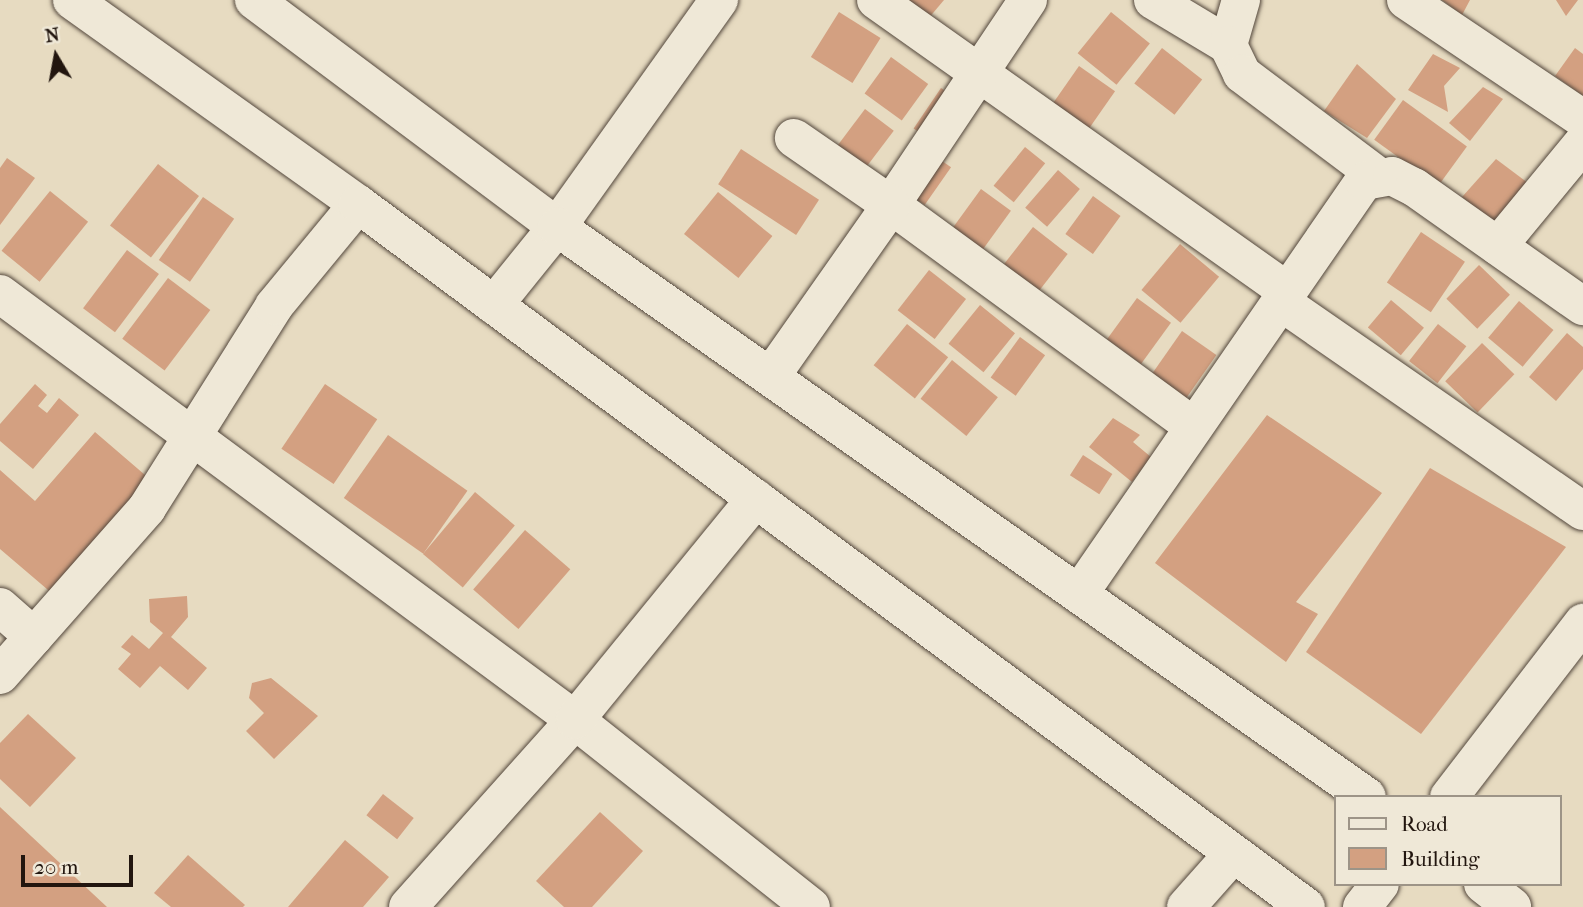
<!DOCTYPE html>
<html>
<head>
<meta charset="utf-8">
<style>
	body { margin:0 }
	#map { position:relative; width:1583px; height:907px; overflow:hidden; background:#e7dbc1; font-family:"IM FELL French Canon",serif }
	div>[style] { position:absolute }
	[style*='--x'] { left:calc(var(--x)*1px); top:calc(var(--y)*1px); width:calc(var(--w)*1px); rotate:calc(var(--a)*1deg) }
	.building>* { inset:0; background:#d3a081; transform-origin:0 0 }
	.roads { filter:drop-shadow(0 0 2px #53473c) drop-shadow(0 0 2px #53473c) }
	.street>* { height:38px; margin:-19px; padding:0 19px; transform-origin:19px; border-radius:19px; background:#efe8d7 }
	.secondary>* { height:38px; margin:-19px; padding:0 19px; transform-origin:19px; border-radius:19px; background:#efe8d7 }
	span { translate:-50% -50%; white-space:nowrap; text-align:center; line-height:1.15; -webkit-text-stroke:5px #efe8d7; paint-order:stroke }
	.legend { position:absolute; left:1334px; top:795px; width:228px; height:91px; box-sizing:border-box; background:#efe8d7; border:2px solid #9d9487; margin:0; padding:9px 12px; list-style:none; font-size:21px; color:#22160f }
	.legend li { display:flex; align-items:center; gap:14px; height:35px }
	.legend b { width:35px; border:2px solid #9d9487 }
	.north { position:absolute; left:21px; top:21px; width:70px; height:70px; -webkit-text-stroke:5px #efe8d7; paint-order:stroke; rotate:350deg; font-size:19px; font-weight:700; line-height:28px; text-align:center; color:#22160f }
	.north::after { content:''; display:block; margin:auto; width:24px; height:32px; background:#22160f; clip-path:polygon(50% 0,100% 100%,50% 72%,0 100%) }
	.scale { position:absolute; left:21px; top:855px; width:112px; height:32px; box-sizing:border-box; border:4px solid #22160f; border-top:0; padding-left:9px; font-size:21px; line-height:24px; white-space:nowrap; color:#22160f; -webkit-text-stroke:5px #efe8d7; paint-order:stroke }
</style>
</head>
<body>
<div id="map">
	<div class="building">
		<div style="clip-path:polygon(900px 0,944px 0,928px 19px)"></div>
		<div style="clip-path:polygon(1442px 0,1470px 0,1462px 15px)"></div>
		<div style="clip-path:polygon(1556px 0,1578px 0,1566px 16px)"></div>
		<div style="left:839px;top:12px;width:49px;height:53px;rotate:32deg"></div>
		<div style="left:1111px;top:12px;width:50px;height:53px;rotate:39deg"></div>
		<div style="left:1162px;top:48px;width:51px;height:45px;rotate:38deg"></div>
		<div style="clip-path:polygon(1575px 48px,1583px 54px,1583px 96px,1555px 76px)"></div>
		<div style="clip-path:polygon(1433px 54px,1460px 68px,1444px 86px,1448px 112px,1408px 90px)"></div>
		<div style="left:891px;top:57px;width:46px;height:45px;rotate:36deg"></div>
		<div style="clip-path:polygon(1357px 64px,1396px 99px,1367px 138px,1324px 111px)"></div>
		<div style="left:1079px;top:66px;width:44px;height:49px;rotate:35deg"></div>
		<div style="clip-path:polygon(1483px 87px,1503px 99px,1470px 141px,1449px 123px)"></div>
		<div style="left:941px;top:88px;width:34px;height:49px;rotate:34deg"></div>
		<div style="left:1403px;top:100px;width:79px;height:49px;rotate:36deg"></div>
		<div style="left:865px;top:109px;width:36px;height:50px;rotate:37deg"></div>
		<div style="left:915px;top:142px;width:44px;height:46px;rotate:35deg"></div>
		<div style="left:1025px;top:147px;width:26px;height:50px;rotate:39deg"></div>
		<div style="left:741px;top:149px;width:93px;height:42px;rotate:33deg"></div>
		<div style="clip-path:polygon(7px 158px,35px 178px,0 225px,0 168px)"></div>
		<div style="clip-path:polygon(1496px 159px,1532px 186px,1493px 225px,1462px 197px)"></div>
		<div style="left:158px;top:164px;width:52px;height:78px;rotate:38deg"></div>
		<div style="left:1058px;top:170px;width:29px;height:50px;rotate:41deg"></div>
		<div style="left:981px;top:189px;width:37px;height:51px;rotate:36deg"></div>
		<div style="left:50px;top:191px;width:49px;height:77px;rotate:39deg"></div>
		<div style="left:718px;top:192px;width:70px;height:54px;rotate:39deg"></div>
		<div style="left:1093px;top:196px;width:34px;height:47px;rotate:36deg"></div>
		<div style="left:203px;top:197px;width:38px;height:77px;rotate:35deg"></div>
		<div style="left:1033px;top:227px;width:44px;height:47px;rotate:38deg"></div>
		<div style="left:1421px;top:232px;width:53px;height:61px;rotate:34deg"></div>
		<div style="left:1180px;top:244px;width:51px;height:60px;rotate:40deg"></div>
		<div style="left:127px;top:250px;width:40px;height:73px;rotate:37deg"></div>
		<div style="left:1479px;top:265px;width:43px;height:47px;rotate:44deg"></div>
		<div style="left:929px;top:270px;width:47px;height:51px;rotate:38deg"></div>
		<div style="left:168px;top:278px;width:53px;height:76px;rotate:37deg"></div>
		<div style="left:1137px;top:298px;width:42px;height:51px;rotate:36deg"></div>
		<div style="left:1391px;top:300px;width:43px;height:36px;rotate:40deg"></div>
		<div style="left:1519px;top:301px;width:45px;height:48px;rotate:40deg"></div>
		<div style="left:980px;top:305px;width:45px;height:50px;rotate:39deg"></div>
		<div style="left:907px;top:324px;width:53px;height:53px;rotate:39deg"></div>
		<div style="left:1438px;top:324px;width:36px;height:47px;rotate:38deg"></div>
		<div style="left:1182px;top:331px;width:42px;height:54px;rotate:35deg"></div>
		<div style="clip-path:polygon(1567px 333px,1583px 347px,1583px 369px,1556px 401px,1529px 377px)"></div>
		<div style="left:1020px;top:337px;width:31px;height:50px;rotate:36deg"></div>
		<div style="left:1482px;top:343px;width:45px;height:53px;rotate:44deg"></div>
		<div style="left:952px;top:360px;width:59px;height:50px;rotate:39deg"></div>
		<div style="clip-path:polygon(35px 384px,47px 395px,38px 406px,47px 413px,59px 398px,79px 415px,33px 469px,0 441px,0 424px)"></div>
		<div style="left:325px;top:384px;width:63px;height:78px;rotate:34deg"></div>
		<div style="clip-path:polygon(1267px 415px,1382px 493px,1296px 602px,1318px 614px,1286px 662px,1155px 563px)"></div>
		<div style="clip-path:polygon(1113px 418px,1140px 435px,1133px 442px,1151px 457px,1132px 482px,1089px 447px)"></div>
		<div style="clip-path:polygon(95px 432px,159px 487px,61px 601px,0 549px,0 470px,35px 501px)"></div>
		<div style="left:388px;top:435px;width:97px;height:77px;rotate:35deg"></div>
		<div style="left:1083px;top:455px;width:35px;height:24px;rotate:33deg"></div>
		<div style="clip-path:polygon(1430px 468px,1566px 547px,1421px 734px,1306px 652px)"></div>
		<div style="left:475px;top:492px;width:52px;height:81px;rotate:40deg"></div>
		<div style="left:525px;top:530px;width:60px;height:79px;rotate:41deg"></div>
		<div style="clip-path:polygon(187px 596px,188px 617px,171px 637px,207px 668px,188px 690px,160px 666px,140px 688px,118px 669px,131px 654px,121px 647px,132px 635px,149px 649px,163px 633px,150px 622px,149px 599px)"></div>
		<div style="clip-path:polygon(271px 678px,318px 716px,274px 759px,246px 731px,264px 713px,249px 698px,252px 683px)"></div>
		<div style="clip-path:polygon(28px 714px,76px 758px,30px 807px,0 779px,0 743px)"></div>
		<div style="left:383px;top:794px;width:39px;height:27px;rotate:38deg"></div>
		<div style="clip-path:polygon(0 807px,107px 907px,0 907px)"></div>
		<div style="clip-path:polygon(600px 812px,643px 851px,592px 907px,564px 907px,536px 881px)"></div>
		<div style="clip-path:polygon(345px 840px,389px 877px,363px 907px,288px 907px)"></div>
		<div style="clip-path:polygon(188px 855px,245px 905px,243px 907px,171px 907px,154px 893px)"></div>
	</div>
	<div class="roads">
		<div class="street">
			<div style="--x:876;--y:0;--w:504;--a:35.3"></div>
			<div style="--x:1028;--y:0;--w:247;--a:123.8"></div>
			<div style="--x:891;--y:205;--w:373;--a:36.2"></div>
			<div style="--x:1153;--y:0;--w:87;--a:31"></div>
			<div style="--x:1241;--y:0;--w:47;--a:106.1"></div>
			<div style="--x:1228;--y:45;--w:32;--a:64"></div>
			<div style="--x:1242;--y:74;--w:166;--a:36.9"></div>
			<div style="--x:1406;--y:0;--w:213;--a:33.9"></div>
			<div style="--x:1498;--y:246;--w:134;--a:-50.5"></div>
			<div style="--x:0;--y:294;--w:716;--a:36.53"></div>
			<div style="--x:575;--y:720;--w:301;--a:38.4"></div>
			<div style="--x:1281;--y:302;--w:367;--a:34.7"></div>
			<div style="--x:494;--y:305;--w:100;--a:-51.1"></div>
			<div style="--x:557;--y:227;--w:279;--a:-54.5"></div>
			<div style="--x:771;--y:376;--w:209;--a:-54.9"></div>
			<div style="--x:891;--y:205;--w:118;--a:-145.4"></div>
			<div style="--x:1079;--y:594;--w:502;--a:-55.39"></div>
			<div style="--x:1364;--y:181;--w:28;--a:-10"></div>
			<div style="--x:1392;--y:176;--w:25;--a:27"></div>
			<div style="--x:1414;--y:187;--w:207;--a:35.2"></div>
			<div style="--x:0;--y:607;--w:45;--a:41.4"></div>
			<div style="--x:0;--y:675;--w:222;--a:-48.6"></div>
			<div style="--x:147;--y:508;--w:239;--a:-57.8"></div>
			<div style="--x:274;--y:306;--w:132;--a:-50.5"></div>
			<div style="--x:408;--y:907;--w:251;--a:-48.2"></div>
			<div style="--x:575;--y:720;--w:286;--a:-50.8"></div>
			<div style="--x:1186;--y:907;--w:71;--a:-48.4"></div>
		</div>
		<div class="secondary">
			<div style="--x:72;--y:0;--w:351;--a:35.5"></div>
			<div style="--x:358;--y:204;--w:1180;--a:36.56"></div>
			<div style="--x:254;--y:0;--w:379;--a:36.8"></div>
			<div style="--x:557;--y:227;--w:990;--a:35.13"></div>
			<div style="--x:1449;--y:797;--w:220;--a:-52.4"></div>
			<div style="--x:1483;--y:884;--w:37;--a:38"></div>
			<div style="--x:1362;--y:907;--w:29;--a:-52"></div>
		</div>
	</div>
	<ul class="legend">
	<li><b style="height:9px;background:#efe8d7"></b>Road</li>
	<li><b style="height:19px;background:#d3a081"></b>Building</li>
	</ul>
	<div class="north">N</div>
	<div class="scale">20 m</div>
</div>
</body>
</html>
